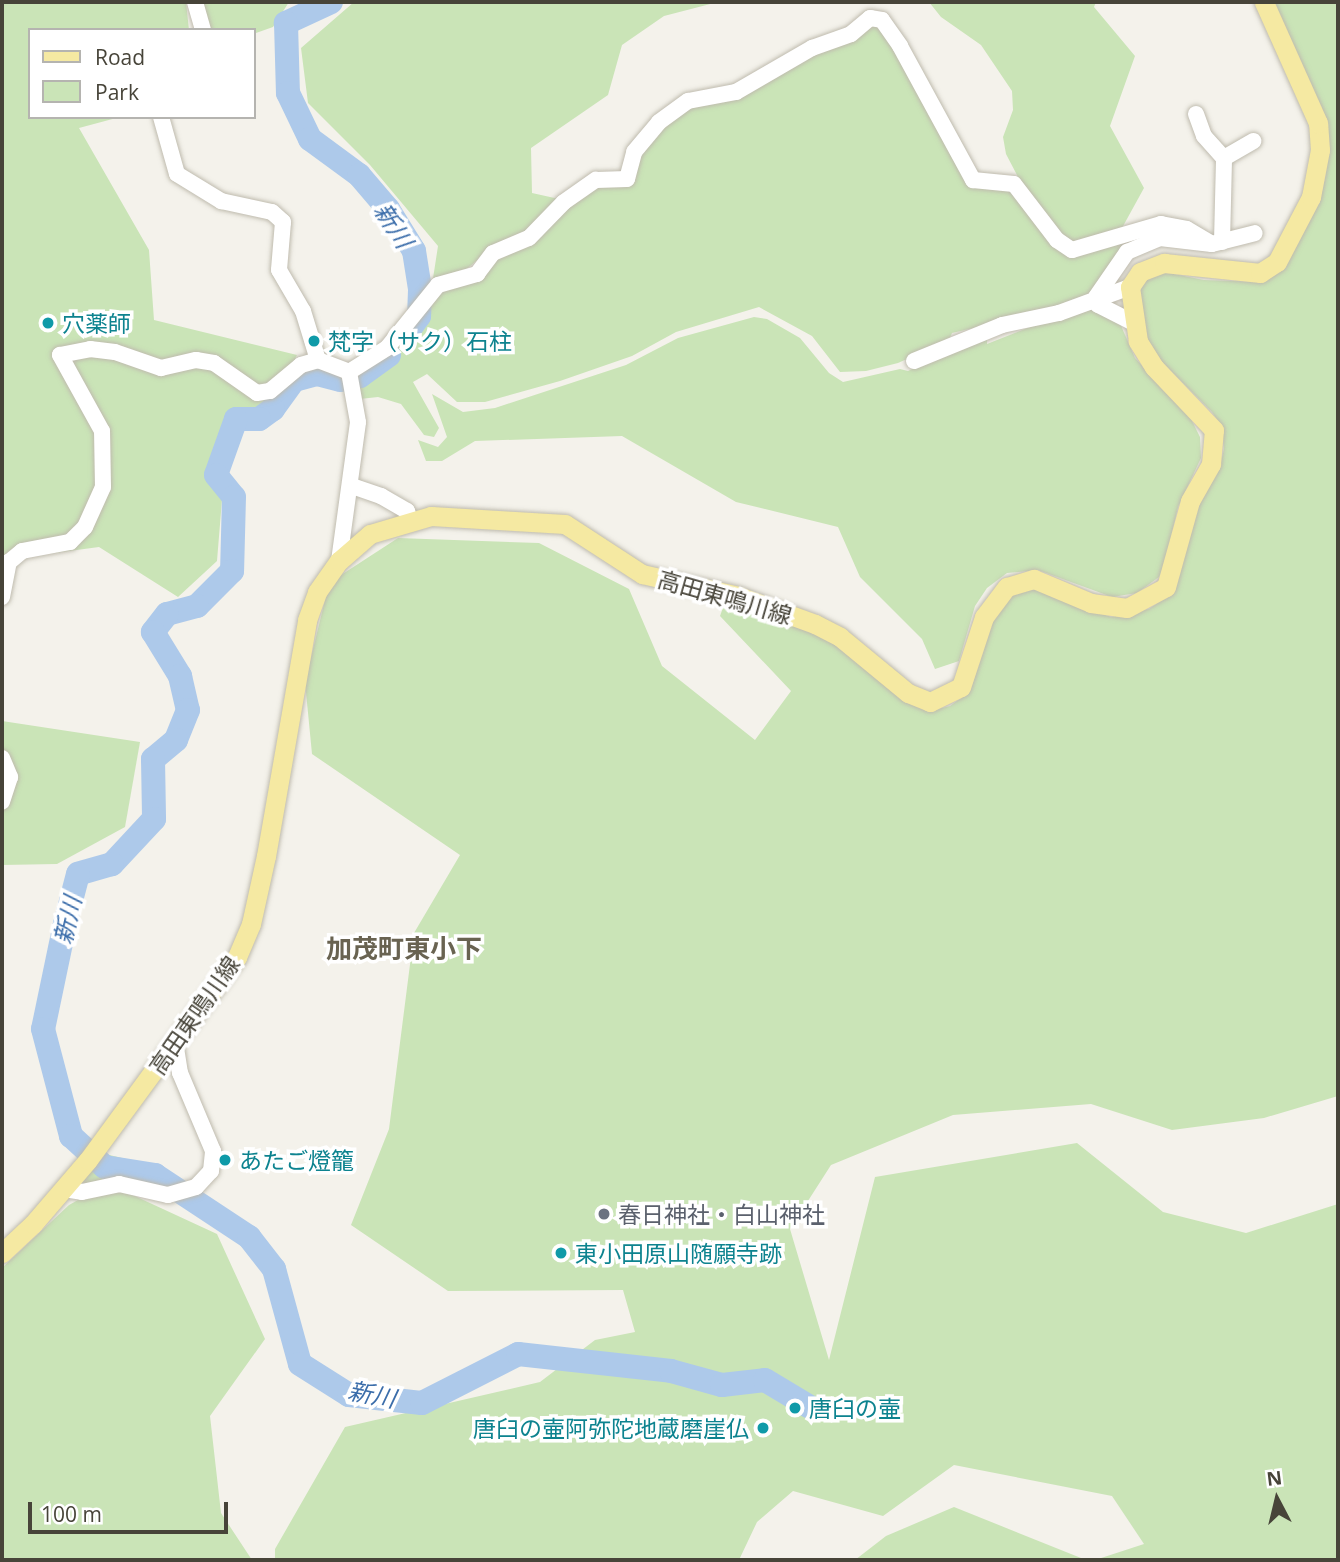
<!DOCTYPE html>
<html>
<head>
<meta charset="utf-8">
<style>
	body { margin:0 }
	#map { position:relative; width:1340px; height:1562px; overflow:hidden; background:#f4f2eb; font-family:"Open Sans","Noto Sans JP",sans-serif }
	div>[style] { position:absolute }
	[style*='--x'] { left:calc(var(--x)*1px); top:calc(var(--y)*1px); width:calc(var(--w)*1px); rotate:calc(var(--a)*1deg) }
	.green>* { inset:0; background:#cae4b7 }
	.river>* { height:24px; margin:-12px; padding:0 12px; transform-origin:12px; border-radius:12px; background:#adc9ea }
	.roads { filter:drop-shadow(0 0 2px #bfbbae) drop-shadow(0 0 2px #bfbbae) }
	.minor>* { height:16px; margin:-8px; padding:0 8px; transform-origin:8px; border-radius:8px; background:#fff }
	.major>* { height:19px; margin:-9.5px; padding:0 9.5px; transform-origin:9.5px; border-radius:9.5px; background:#f5e9a2 }
	.dots>* { width:19px; height:19px; translate:-50% -50%; box-sizing:border-box; border:4px solid #fff; border-radius:50% }
	span { translate:-50% -50%; white-space:nowrap; text-align:center; line-height:1.15; -webkit-text-stroke:7px #fff; paint-order:stroke }
	.culture-label { font-size:23px; color:#0d838f }
	.left { translate:0 -50%; text-align:left }
	.right { translate:-100% -50%; text-align:right }
	.street-label { font-size:23px; color:#474439 }
	.worship-label { font-size:23px; color:#5b616d }
	.water-label { font-size:24px; color:#3b6daa; font-style:italic }
	.quarter-label { font-size:26px; color:#696351; font-weight:700 }
	.frame { position:absolute; inset:0; border:4px solid #474439; pointer-events:none }
	.legend { position:absolute; left:28px; top:28px; width:228px; height:91px; box-sizing:border-box; background:#fff; border:2px solid #b5b4b0; margin:0; padding:9px 12px; list-style:none; font-size:21px; color:#474439 }
	.legend li { display:flex; align-items:center; gap:14px; height:35px }
	.legend b { width:35px; border:2px solid #b5b4b0 }
	.north { position:absolute; left:1242px; top:1464px; width:70px; height:70px; -webkit-text-stroke:5px #fff; paint-order:stroke; rotate:353deg; font-size:19px; font-weight:700; line-height:28px; text-align:center; color:#474439 }
	.north::after { content:''; display:block; margin:auto; width:24px; height:32px; background:#474439; clip-path:polygon(50% 0,100% 100%,50% 72%,0 100%) }
	.scale { position:absolute; left:28px; top:1502px; width:200px; height:32px; box-sizing:border-box; border:4px solid #474439; border-top:0; padding-left:9px; font-size:21px; line-height:24px; white-space:nowrap; color:#474439; -webkit-text-stroke:5px #fff; paint-order:stroke }
</style>
</head>
<body>
<div id="map">
	<div class="green">
		<div style="clip-path:polygon(2px 2px,186px 2px,189px 30px,30px 30px,30px 117px,120px 117px,79px 128px,149px 250px,154px 320px,297px 355px,268px 414px,229px 414px,217px 561px,178px 597px,99px 547px,2px 560px)"></div>
		<div style="clip-path:polygon(198px 2px,289px 2px,273px 27px,256px 33px,254px 83px,254px 30px,207px 30px)"></div>
		<div style="clip-path:polygon(354px 2px,718px 2px,664px 16px,622px 45px,608px 95px,531px 148px,532px 193px,559px 199px,530px 231px,493px 247px,463px 272px,432px 285px,438px 246px,370px 165px,308px 103px,301px 48px)"></div>
		<div style="clip-path:polygon(929px 2px,1096px 2px,1094px 7px,1135px 56px,1110px 126px,1144px 188px,1122px 228px,1070px 244px,1031px 202px,1006px 154px,1003px 137px,1013px 110px,1012px 91px,981px 45px,941px 17px)"></div>
		<div style="clip-path:polygon(1274px 2px,1338px 2px,1338px 1096px,1264px 1118px,1172px 1130px,1091px 1104px,953px 1115px,831px 1165px,790px 1229px,829px 1360px,875px 1177px,1077px 1143px,1163px 1212px,1246px 1233px,1338px 1204px,1338px 1560px,1095px 1560px,1144px 1544px,1112px 1496px,954px 1465px,883px 1516px,793px 1491px,757px 1522px,739px 1560px,275px 1560px,275px 1549px,345px 1427px,540px 1382px,595px 1340px,635px 1332px,623px 1290px,448px 1291px,351px 1225px,389px 1129px,414px 933px,460px 855px,312px 754px,305px 682px,326px 596px,338px 577px,398px 538px,539px 543px,629px 589px,662px 666px,755px 740px,791px 691px,720px 616px,725px 602px,811px 632px,835px 645px,904px 701px,930px 711px,950px 706px,968px 693px,992px 620px,1012px 594px,1033px 588px,1111px 617px,1149px 609px,1174px 592px,1198px 504px,1220px 467px,1224px 449px,1222px 427px,1212px 412px,1161px 361px,1146px 337px,1138px 290px,1146px 278px,1164px 272px,1204px 280px,1262px 282px,1284px 268px,1320px 200px,1326px 174px,1327px 121px)"></div>
		<div style="clip-path:polygon(876px 24px,889px 38px,972px 187px,1010px 190px,1061px 250px,1154px 234px,1094px 292px,1039px 313px,952px 333px,949px 340px,898px 363px,866px 371px,840px 372px,812px 336px,759px 307px,676px 332px,632px 356px,560px 381px,485px 402px,457px 402px,427px 374px,413px 382px,439px 428px,434px 437px,424px 435px,401px 404px,378px 397px,360px 399px,355px 374px,438px 290px,498px 258px,598px 184px,625px 186px,636px 179px,638px 153px,669px 116px)"></div>
		<div style="clip-path:polygon(1086px 305px,1119px 321px,1135px 358px,1191px 419px,1200px 437px,1201px 458px,1178px 507px,1165px 563px,1159px 577px,1137px 593px,1112px 597px,1038px 570px,1007px 573px,987px 588px,975px 606px,959px 661px,935px 669px,922px 639px,860px 577px,838px 527px,736px 502px,622px 436px,475px 441px,442px 461px,426px 461px,418px 440px,438px 447px,447px 437px,432px 394px,463px 412px,495px 408px,626px 365px,678px 338px,754px 317px,767px 319px,800px 338px,829px 373px,843px 382px,900px 369px,908px 371px,987px 334px,987px 344px)"></div>
		<div style="clip-path:polygon(2px 721px,140px 742px,125px 827px,57px 864px,2px 865px)"></div>
		<div style="clip-path:polygon(101px 1153px,156px 1166px,170px 1172px,179px 1184px,76px 1187px)"></div>
		<div style="clip-path:polygon(124px 1191px,217px 1234px,265px 1339px,210px 1416px,221px 1513px,252px 1560px,2px 1560px,2px 1268px,69px 1205px,87px 1195px)"></div>
		<div style="clip-path:polygon(954px 1507px,1086px 1560px,855px 1560px,886px 1536px)"></div>
	</div>
	<div class="river">
		<div style="--x:331;--y:2;--w:50;--a:155"></div>
		<div style="--x:286;--y:23;--w:70;--a:88.4"></div>
		<div style="--x:288;--y:93;--w:51;--a:64.4"></div>
		<div style="--x:310;--y:139;--w:61;--a:36.3"></div>
		<div style="--x:359;--y:175;--w:45;--a:49.5"></div>
		<div style="--x:388;--y:209;--w:49;--a:58.2"></div>
		<div style="--x:414;--y:251;--w:39;--a:81"></div>
		<div style="--x:420;--y:290;--w:26;--a:92"></div>
		<div style="--x:419;--y:316;--w:14;--a:126"></div>
		<div style="--x:389;--y:355;--w:36;--a:144"></div>
		<div style="--x:360;--y:376;--w:20;--a:169"></div>
		<div style="--x:340;--y:380;--w:24;--a:-165"></div>
		<div style="--x:317;--y:374;--w:24;--a:165"></div>
		<div style="--x:294;--y:380;--w:36;--a:126"></div>
		<div style="--x:273;--y:409;--w:17;--a:144"></div>
		<div style="--x:259;--y:419;--w:23;--a:180"></div>
		<div style="--x:236;--y:419;--w:59;--a:109.7"></div>
		<div style="--x:216;--y:475;--w:28;--a:51"></div>
		<div style="--x:234;--y:497;--w:74;--a:91.5"></div>
		<div style="--x:232;--y:571;--w:49;--a:135"></div>
		<div style="--x:197;--y:606;--w:31;--a:165"></div>
		<div style="--x:167;--y:614;--w:23;--a:128"></div>
		<div style="--x:153;--y:632;--w:52;--a:58.5"></div>
		<div style="--x:180;--y:676;--w:35;--a:77"></div>
		<div style="--x:188;--y:710;--w:32;--a:112"></div>
		<div style="--x:176;--y:740;--w:30;--a:140"></div>
		<div style="--x:153;--y:759;--w:60;--a:89"></div>
		<div style="--x:154;--y:819;--w:62;--a:133"></div>
		<div style="--x:112;--y:864;--w:35;--a:164"></div>
		<div style="--x:78;--y:874;--w:52;--a:104.6"></div>
		<div style="--x:65;--y:924;--w:107;--a:101.8"></div>
		<div style="--x:43;--y:1029;--w:111;--a:75.3"></div>
		<div style="--x:71;--y:1136;--w:46;--a:42.4"></div>
		<div style="--x:105;--y:1167;--w:51;--a:9.1"></div>
		<div style="--x:155;--y:1175;--w:113;--a:33.4"></div>
		<div style="--x:249;--y:1237;--w:41;--a:52"></div>
		<div style="--x:274;--y:1269;--w:98;--a:74.7"></div>
		<div style="--x:300;--y:1364;--w:58;--a:32.3"></div>
		<div style="--x:349;--y:1395;--w:73;--a:6.3"></div>
		<div style="--x:422;--y:1403;--w:108;--a:-27"></div>
		<div style="--x:518;--y:1354;--w:154;--a:6.3"></div>
		<div style="--x:671;--y:1371;--w:53;--a:15.4"></div>
		<div style="--x:722;--y:1385;--w:43;--a:-6.6"></div>
		<div style="--x:765;--y:1380;--w:52;--a:31"></div>
	</div>
	<div class="roads">
		<div class="minor">
			<div style="--x:195;--y:2;--w:29;--a:74"></div>
			<div style="--x:1196;--y:114;--w:23;--a:70"></div>
			<div style="--x:1204;--y:136;--w:30;--a:48"></div>
			<div style="--x:161;--y:117;--w:59;--a:74.3"></div>
			<div style="--x:177;--y:174;--w:52;--a:31.5"></div>
			<div style="--x:221;--y:201;--w:52;--a:12.2"></div>
			<div style="--x:272;--y:212;--w:15;--a:42"></div>
			<div style="--x:283;--y:222;--w:48;--a:94.8"></div>
			<div style="--x:279;--y:270;--w:48;--a:59.7"></div>
			<div style="--x:303;--y:311;--w:51;--a:73"></div>
			<div style="--x:318;--y:360;--w:33;--a:21"></div>
			<div style="--x:349;--y:372;--w:45;--a:-32.3"></div>
			<div style="--x:387;--y:348;--w:81;--a:-51"></div>
			<div style="--x:438;--y:285;--w:41;--a:-15.8"></div>
			<div style="--x:477;--y:274;--w:26;--a:-53"></div>
			<div style="--x:493;--y:253;--w:39;--a:-23"></div>
			<div style="--x:529;--y:238;--w:50;--a:-45.8"></div>
			<div style="--x:564;--y:202;--w:39;--a:-35"></div>
			<div style="--x:596;--y:180;--w:31;--a:-2"></div>
			<div style="--x:627;--y:179;--w:28;--a:-75"></div>
			<div style="--x:634;--y:152;--w:39;--a:-50"></div>
			<div style="--x:659;--y:122;--w:36;--a:-36"></div>
			<div style="--x:688;--y:101;--w:49;--a:-10.6"></div>
			<div style="--x:736;--y:92;--w:88;--a:-30.1"></div>
			<div style="--x:812;--y:48;--w:41;--a:-19.7"></div>
			<div style="--x:851;--y:34;--w:25;--a:-40"></div>
			<div style="--x:870;--y:18;--w:12;--a:9"></div>
			<div style="--x:882;--y:20;--w:32;--a:55"></div>
			<div style="--x:900;--y:46;--w:153;--a:61.4"></div>
			<div style="--x:973;--y:180;--w:41;--a:5.6"></div>
			<div style="--x:1014;--y:184;--w:71;--a:52.5"></div>
			<div style="--x:1057;--y:240;--w:18;--a:34"></div>
			<div style="--x:1072;--y:250;--w:93;--a:-16.3"></div>
			<div style="--x:1161;--y:224;--w:26;--a:11"></div>
			<div style="--x:1187;--y:229;--w:29;--a:31"></div>
			<div style="--x:1222;--y:242;--w:84;--a:-88.6"></div>
			<div style="--x:1224;--y:158;--w:34;--a:-30"></div>
			<div style="--x:1132;--y:322;--w:38;--a:-153"></div>
			<div style="--x:1098;--y:305;--w:8;--a:-104"></div>
			<div style="--x:1096;--y:297;--w:55;--a:-55.4"></div>
			<div style="--x:1127;--y:252;--w:36;--a:-23"></div>
			<div style="--x:1160;--y:238;--w:52;--a:6.6"></div>
			<div style="--x:1212;--y:244;--w:44;--a:-14.3"></div>
			<div style="--x:914;--y:361;--w:95;--a:-22.2"></div>
			<div style="--x:1002;--y:325;--w:58;--a:-11.9"></div>
			<div style="--x:1059;--y:313;--w:76;--a:-20.1"></div>
			<div style="--x:352;--y:486;--w:31;--a:19"></div>
			<div style="--x:381;--y:496;--w:30;--a:30"></div>
			<div style="--x:407;--y:511;--w:9;--a:72"></div>
			<div style="--x:339;--y:561;--w:140;--a:-82.2"></div>
			<div style="--x:358;--y:422;--w:51;--a:-100.2"></div>
			<div style="--x:2;--y:597;--w:36;--a:-79"></div>
			<div style="--x:9;--y:562;--w:17;--a:-40"></div>
			<div style="--x:22;--y:551;--w:49;--a:-10.6"></div>
			<div style="--x:70;--y:542;--w:21;--a:-45"></div>
			<div style="--x:85;--y:527;--w:44;--a:-65.8"></div>
			<div style="--x:103;--y:487;--w:56;--a:-91"></div>
			<div style="--x:102;--y:431;--w:87;--a:-118.9"></div>
			<div style="--x:60;--y:355;--w:31;--a:-11"></div>
			<div style="--x:90;--y:349;--w:25;--a:7"></div>
			<div style="--x:115;--y:352;--w:49;--a:19.2"></div>
			<div style="--x:161;--y:368;--w:36;--a:-13"></div>
			<div style="--x:196;--y:360;--w:18;--a:9"></div>
			<div style="--x:214;--y:363;--w:52;--a:34.9"></div>
			<div style="--x:257;--y:393;--w:13;--a:-9"></div>
			<div style="--x:270;--y:391;--w:40;--a:-40"></div>
			<div style="--x:301;--y:365;--w:18;--a:-16"></div>
			<div style="--x:2;--y:758;--w:21;--a:67"></div>
			<div style="--x:10;--y:777;--w:26;--a:108"></div>
			<div style="--x:64;--y:1189;--w:18;--a:9"></div>
			<div style="--x:82;--y:1192;--w:38;--a:-12"></div>
			<div style="--x:119;--y:1184;--w:50;--a:12.7"></div>
			<div style="--x:168;--y:1195;--w:29;--a:-16"></div>
			<div style="--x:196;--y:1187;--w:22;--a:-47"></div>
			<div style="--x:211;--y:1171;--w:20;--a:-84"></div>
			<div style="--x:213;--y:1151;--w:85;--a:-112.9"></div>
			<div style="--x:180;--y:1073;--w:31;--a:-99"></div>
		</div>
		<div class="major">
			<div style="--x:2;--y:1253;--w:42;--a:-43.1"></div>
			<div style="--x:33;--y:1224;--w:84;--a:-49.3"></div>
			<div style="--x:88;--y:1160;--w:252;--a:-53.7"></div>
			<div style="--x:237;--y:957;--w:36;--a:-67"></div>
			<div style="--x:251;--y:924;--w:70;--a:-77.6"></div>
			<div style="--x:266;--y:856;--w:240;--a:-80.1"></div>
			<div style="--x:307;--y:620;--w:30;--a:-70"></div>
			<div style="--x:317;--y:592;--w:38;--a:-55"></div>
			<div style="--x:339;--y:561;--w:41;--a:-41.1"></div>
			<div style="--x:370;--y:534;--w:64;--a:-16.4"></div>
			<div style="--x:431;--y:516;--w:134;--a:3.4"></div>
			<div style="--x:565;--y:524;--w:92;--a:33"></div>
			<div style="--x:642;--y:574;--w:98;--a:12.9"></div>
			<div style="--x:738;--y:596;--w:82;--a:20"></div>
			<div style="--x:815;--y:624;--w:28;--a:27"></div>
			<div style="--x:840;--y:637;--w:88;--a:39.5"></div>
			<div style="--x:908;--y:693;--w:24;--a:22"></div>
			<div style="--x:930;--y:702;--w:34;--a:-26"></div>
			<div style="--x:961;--y:687;--w:74;--a:-71.8"></div>
			<div style="--x:984;--y:617;--w:38;--a:-53"></div>
			<div style="--x:1007;--y:587;--w:28;--a:-17"></div>
			<div style="--x:1034;--y:579;--w:62;--a:22.8"></div>
			<div style="--x:1091;--y:603;--w:36;--a:8"></div>
			<div style="--x:1127;--y:608;--w:44;--a:-28.3"></div>
			<div style="--x:1166;--y:587;--w:89;--a:-74.4"></div>
			<div style="--x:1190;--y:501;--w:43;--a:-60.4"></div>
			<div style="--x:1211;--y:464;--w:34;--a:-85"></div>
			<div style="--x:1214;--y:430;--w:87;--a:-133.6"></div>
			<div style="--x:1154;--y:367;--w:31;--a:-122"></div>
			<div style="--x:1138;--y:341;--w:55;--a:-98.4"></div>
			<div style="--x:1130;--y:287;--w:18;--a:-56"></div>
			<div style="--x:1140;--y:272;--w:26;--a:-21"></div>
			<div style="--x:1164;--y:263;--w:97;--a:5.9"></div>
			<div style="--x:1260;--y:273;--w:20;--a:-33"></div>
			<div style="--x:1277;--y:262;--w:73;--a:-62.4"></div>
			<div style="--x:1311;--y:197;--w:48;--a:-79.2"></div>
			<div style="--x:1320;--y:150;--w:27;--a:-94"></div>
			<div style="--x:1318;--y:123;--w:133;--a:-114.1"></div>
		</div>
	</div>
	<div class="dots">
		<div style="left:48px;top:323px;background:#0f9aa8"></div>
		<div style="left:314px;top:341px;background:#0f9aa8"></div>
		<div style="left:225px;top:1160px;background:#0f9aa8"></div>
		<div style="left:604px;top:1214px;background:#6b7280"></div>
		<div style="left:561px;top:1253px;background:#0f9aa8"></div>
		<div style="left:795px;top:1408px;background:#0f9aa8"></div>
		<div style="left:763px;top:1428px;background:#0f9aa8"></div>
	</div>
	<div class="culture-label">
		<span class="left" style="left:62px;top:323px">穴薬師</span>
		<span class="left" style="left:328px;top:341px">梵字（サク）石柱</span>
		<span class="left" style="left:239px;top:1160px">あたご燈籠</span>
		<span class="left" style="left:575px;top:1253px">東小田原山随願寺跡</span>
		<span class="left" style="left:809px;top:1408px">唐臼の壷</span>
		<span class="right" style="left:749px;top:1428px">唐臼の壷阿弥陀地蔵磨崖仏</span>
	</div>
	<div class="street-label">
		<span style="left:725px;top:597px;rotate:16deg">高田東鳴川線</span>
		<span style="left:194px;top:1015px;rotate:-55deg">高田東鳴川線</span>
	</div>
	<div class="worship-label">
		<span class="left" style="left:618px;top:1214px">春日神社・白山神社</span>
	</div>
	<div class="water-label">
		<span style="left:394px;top:225px;rotate:57deg">新川</span>
		<span style="left:67px;top:920px;rotate:-77deg">新川</span>
		<span style="left:372px;top:1394px;rotate:11deg">新川</span>
	</div>
	<div class="quarter-label">
		<span style="left:404px;top:949px">加茂町東小下</span>
	</div>
	<div class="frame"></div>
	<ul class="legend">
	<li><b style="height:9px;background:#f5e9a2"></b>Road</li>
	<li><b style="height:19px;background:#cae4b7"></b>Park</li>
	</ul>
	<div class="north">N</div>
	<div class="scale">100 m</div>
</div>
</body>
</html>
